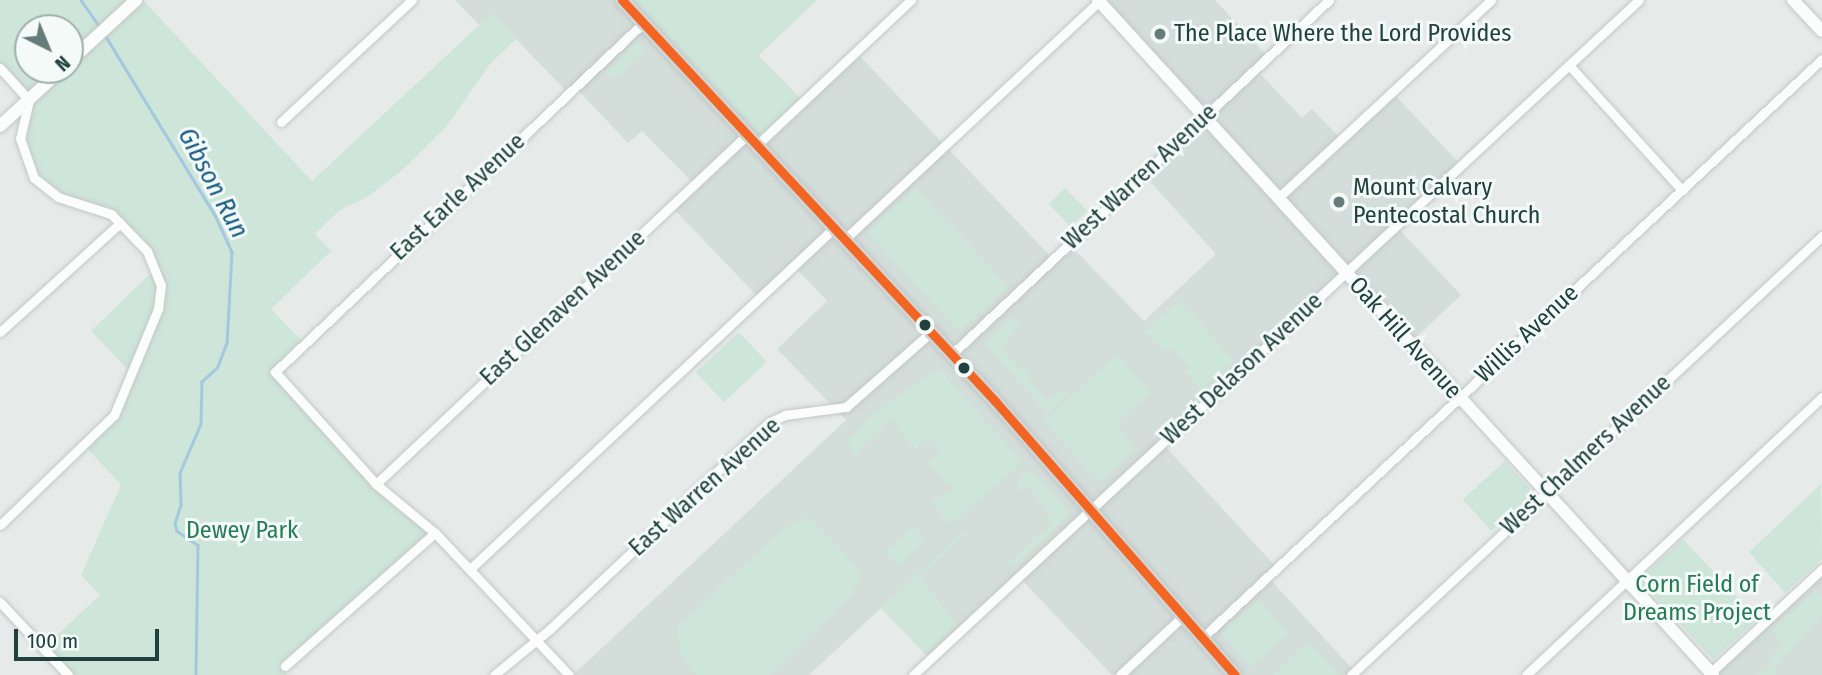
<!DOCTYPE html>
<html>
<head>
<meta charset="utf-8">
<style>
	body { margin:0 }
	#map { position:relative; width:1822px; height:675px; overflow:hidden; background:#e6ebea; font-family:"Fira Sans Condensed",sans-serif }
	div>[style] { position:absolute }
	[style*='--x'] { left:calc(var(--x)*1px); top:calc(var(--y)*1px); width:calc(var(--w)*1px); rotate:calc(var(--a)*1deg) }
	.built>* { inset:0; background:#d3ddda }
	.green>* { inset:0; background:#cee5da; transform-origin:0 0 }
	.stream>* { height:2.5px; margin:-1.25px; padding:0 1.25px; transform-origin:1.25px; border-radius:1.25px; background:#a4c9dd }
	.roads { filter:drop-shadow(0 0 2px #c3c8c7) drop-shadow(0 0 2px #c3c8c7) }
	.street>* { height:9px; margin:-4.5px; padding:0 4.5px; transform-origin:4.5px; border-radius:4.5px; background:#fbfcfc }
	.secondary>* { height:12px; margin:-6px; padding:0 6px; transform-origin:6px; border-radius:6px; background:#fbfcfc }
	.primary>* { height:14px; margin:-7px; padding:0 7px; transform-origin:7px; border-radius:7px; background:#ced7d6 }
	.bus-1>* { height:9px; margin:-4.5px; padding:0 4.5px; transform-origin:4.5px; border-radius:4.5px; background:#f26522 }
	.dots>* { width:19px; height:19px; translate:-50% -50%; box-sizing:border-box; border:4px solid #f4faf8; border-radius:50% }
	span { translate:-50% -50%; white-space:nowrap; text-align:center; line-height:1.15; -webkit-text-stroke:6px #f4faf8; paint-order:stroke }
	.poi-label { font-size:24px; color:#21413e }
	.left { translate:0 -50%; text-align:left }
	.street-label { font-size:24px; color:#21413e }
	.park-label { font-size:24px; color:#287b58 }
	.water-label { font-size:26px; color:#165b82; font-style:italic }
	.north { position:absolute; left:14px; top:14px; width:70px; height:70px; box-sizing:border-box; background:#f4faf8; border:2px solid #a0b0ae; border-radius:50%; rotate:137deg; font-size:19px; font-weight:700; line-height:28px; text-align:center; color:#21413e }
	.north::after { content:''; display:block; margin:auto; width:24px; height:32px; background:#667c7a; clip-path:polygon(50% 0,100% 100%,50% 72%,0 100%) }
	.scale { position:absolute; left:14px; top:629px; width:145px; height:32px; box-sizing:border-box; border:4px solid #21413e; border-top:0; padding-left:9px; font-size:21px; line-height:24px; white-space:nowrap; color:#21413e; -webkit-text-stroke:5px #f4faf8; paint-order:stroke }
</style>
</head>
<body>
<div id="map">
	<div class="built">
		<div style="clip-path:polygon(455px 0,728px 0,759px 56px,803px 101px,856px 52px,1053px 259px,1069px 244px,1144px 321px,1216px 254px,1143px 174px,1204px 117px,1100px 0,1215px 0,1268px 57px,1256px 69px,1302px 118px,1312px 109px,1341px 139px,1392px 92px,1461px 165px,1396px 226px,1461px 295px,1410px 343px,1346px 273px,1162px 443px,1277px 568px,1268px 577px,1358px 675px,1112px 675px,1019px 577px,930px 659px,881px 608px,809px 675px,573px 675px,846px 420px,777px 349px,827px 301px,794px 266px,759px 298px,671px 206px,694px 184px,642px 131px,628px 143px,575px 87px,568px 93px,492px 14px,479px 25px)"></div>
		<div style="clip-path:polygon(1822px 569px,1822px 675px,1708px 675px)"></div>
	</div>
	<div class="green">
		<div style="clip-path:polygon(evenodd,0 0,143px 0,312px 181px,492px 13px,517px 38px,490px 64px,446px 127px,400px 172px,367px 197px,340px 210px,315px 234px,331px 251px,271px 309px,303px 342px,275px 372px,376px 484px,435px 533px,286px 666px,287px 675px,68px 675px,43px 648px,100px 595px,81px 575px,121px 485px,85px 446px,100px 432px,134px 376px,91px 331px,157px 267px,120px 223px,92px 205px,40px 186px,20px 138px,29px 100px,0 68px,0 0,28px 28px,70px 28px,70px 70px,28px 70px,28px 28px)"></div>
		<div style="clip-path:polygon(622px 0,817px 0,758px 56px,803px 102px,759px 143px)"></div>
		<div style="clip-path:polygon(637px 41px,644px 49px,621px 75px,612px 78px,606px 71px)"></div>
		<div style="left:915px;top:187px;width:136px;height:66px;rotate:47deg"></div>
		<div style="left:1065px;top:188px;width:32px;height:23px;rotate:46deg"></div>
		<div style="clip-path:polygon(1179px 301px,1234px 361px,1201px 390px,1185px 372px,1190px 367px,1170px 346px,1164px 351px,1145px 331px)"></div>
		<div style="clip-path:polygon(1012px 318px,1019px 326px,1001px 349px,1022px 372px,1026px 368px,1030px 372px,1026px 377px,1047px 400px,1065px 390px,1069px 394px,1048px 413px,984px 343px)"></div>
		<div style="left:739px;top:332px;width:41px;height:59px;rotate:47deg"></div>
		<div style="clip-path:polygon(1117px 355px,1151px 393px,1116px 424px,1135px 450px,1100px 482px,1044px 421px)"></div>
		<div style="clip-path:polygon(939px 369px,1022px 462px,955px 521px,948px 521px,932px 503px,954px 488px,927px 463px,941px 450px,928px 438px,915px 449px,891px 417px,856px 455px,848px 441px,874px 413px)"></div>
		<div style="left:1505px;top:461px;width:43px;height:57px;rotate:48deg"></div>
		<div style="clip-path:polygon(1030px 470px,1070px 514px,1015px 565px,1009px 565px,1005px 558px,1012px 561px,1051px 525px,1046px 520px,1052px 513px,1026px 485px,1021px 490px,1016px 484px)"></div>
		<div style="clip-path:polygon(1821px 484px,1822px 559px,1785px 593px,1749px 552px)"></div>
		<div style="clip-path:polygon(809px 517px,862px 573px,854px 593px,770px 675px,696px 675px,681px 655px,678px 627px,784px 528px)"></div>
		<div style="left:913px;top:526px;width:19px;height:38px;rotate:47deg"></div>
		<div style="clip-path:polygon(965px 530px,971px 539px,965px 535px,919px 577px,957px 624px,926px 654px,881px 608px)"></div>
		<div style="left:1683px;top:539px;width:109px;height:60px;rotate:47deg"></div>
		<div style="clip-path:polygon(1816px 590px,1822px 597px,1822px 615px,1776px 666px,1777px 675px,1758px 675px,1773px 663px,1769px 658px,1784px 644px,1771px 631px)"></div>
		<div style="left:1258px;top:600px;width:45px;height:50px;rotate:48deg"></div>
		<div style="clip-path:polygon(1308px 642px,1339px 675px,1273px 675px)"></div>
	</div>
	<div class="stream">
		<div style="--x:81;--y:0;--w:32;--a:55"></div>
		<div style="--x:105;--y:35;--w:211;--a:58.6"></div>
		<div style="--x:215;--y:215;--w:41;--a:65.3"></div>
		<div style="--x:232;--y:252;--w:91;--a:93.1"></div>
		<div style="--x:227;--y:343;--w:26;--a:111"></div>
		<div style="--x:218;--y:367;--w:22;--a:137"></div>
		<div style="--x:202;--y:382;--w:42;--a:91.4"></div>
		<div style="--x:201;--y:424;--w:53;--a:113.2"></div>
		<div style="--x:180;--y:473;--w:32;--a:88"></div>
		<div style="--x:181;--y:505;--w:19;--a:108"></div>
		<div style="--x:175;--y:523;--w:8;--a:76"></div>
		<div style="--x:177;--y:531;--w:25;--a:34"></div>
		<div style="--x:198;--y:545;--w:130;--a:90.9"></div>
	</div>
	<div class="roads">
		<div class="street">
			<div style="--x:1569;--y:65;--w:169;--a:47.9"></div>
			<div style="--x:0;--y:68;--w:43;--a:47.8"></div>
			<div style="--x:29;--y:100;--w:39;--a:103"></div>
			<div style="--x:20;--y:138;--w:42;--a:70.7"></div>
			<div style="--x:34;--y:178;--w:31;--a:38"></div>
			<div style="--x:58;--y:197;--w:56;--a:17.8"></div>
			<div style="--x:111;--y:214;--w:52;--a:45.8"></div>
			<div style="--x:147;--y:251;--w:37;--a:68"></div>
			<div style="--x:161;--y:285;--w:24;--a:97"></div>
			<div style="--x:158;--y:309;--w:115;--a:112.5"></div>
			<div style="--x:114;--y:415;--w:158;--a:136"></div>
			<div style="--x:281;--y:122;--w:179;--a:-43"></div>
			<div style="--x:759;--y:143;--w:209;--a:-43.3"></div>
			<div style="--x:1278;--y:198;--w:291;--a:-42.9"></div>
			<div style="--x:846;--y:238;--w:348;--a:-43.1"></div>
			<div style="--x:0;--y:332;--w:162;--a:-42.2"></div>
			<div style="--x:952;--y:354;--w:517;--a:-43.2"></div>
			<div style="--x:376;--y:484;--w:512;--a:-43.26"></div>
			<div style="--x:470;--y:569;--w:500;--a:-43.14"></div>
			<div style="--x:0;--y:602;--w:100;--a:47"></div>
			<div style="--x:1202;--y:638;--w:848;--a:-43.04"></div>
			<div style="--x:285;--y:666;--w:200;--a:-41.6"></div>
			<div style="--x:494;--y:675;--w:72;--a:-39.4"></div>
			<div style="--x:550;--y:629;--w:302;--a:-43.3"></div>
			<div style="--x:770;--y:422;--w:17;--a:-25"></div>
			<div style="--x:785;--y:415;--w:62;--a:-7.5"></div>
			<div style="--x:846;--y:407;--w:113;--a:-41.4"></div>
			<div style="--x:569;--y:675;--w:195;--a:-133.3"></div>
			<div style="--x:435;--y:533;--w:77;--a:-140.3"></div>
			<div style="--x:376;--y:484;--w:151;--a:-132"></div>
			<div style="--x:275;--y:372;--w:507;--a:-43.48"></div>
			<div style="--x:913;--y:675;--w:991;--a:-42.92"></div>
			<div style="--x:1120;--y:675;--w:85;--a:-43.1"></div>
			<div style="--x:1351;--y:675;--w:644;--a:-42.99"></div>
			<div style="--x:1526;--y:675;--w:406;--a:-43.2"></div>
			<div style="--x:1708;--y:675;--w:156;--a:-42.9"></div>
		</div>
		<div class="secondary">
			<div style="--x:1098;--y:0;--w:913;--a:47.66"></div>
			<div style="--x:1793;--y:0;--w:42;--a:46.9"></div>
			<div style="--x:70;--y:61;--w:90;--a:-42.7"></div>
			<div style="--x:0;--y:126;--w:83;--a:-42.6"></div>
		</div>
		<div class="primary">
			<div style="--x:622;--y:0;--w:548;--a:47.07"></div>
			<div style="--x:995;--y:401;--w:364;--a:48.8"></div>
		</div>
	</div>
	<div class="bus-1">
		<div style="--x:622;--y:0;--w:548;--a:47.07"></div>
		<div style="--x:995;--y:401;--w:364;--a:48.8"></div>
	</div>
	<div class="dots">
		<div style="left:1160px;top:34px;background:#667c7a"></div>
		<div style="left:1339px;top:202px;background:#667c7a"></div>
		<div style="left:925px;top:325px;background:#21413e"></div>
		<div style="left:964px;top:368px;background:#21413e"></div>
	</div>
	<div class="poi-label">
		<span class="left" style="left:1174px;top:34px">The Place Where the Lord Provides</span>
		<span class="left" style="left:1353px;top:202px">Mount Calvary<br>Pentecostal Church</span>
	</div>
	<div class="street-label">
		<span style="left:1140px;top:177px;rotate:-43deg">West Warren Avenue</span>
		<span style="left:458px;top:197px;rotate:-43deg">East Earle Avenue</span>
		<span style="left:563px;top:308px;rotate:-43deg">East Glenaven Avenue</span>
		<span style="left:1527px;top:334px;rotate:-43deg">Willis Avenue</span>
		<span style="left:1405px;top:338px;rotate:48deg">Oak Hill Avenue</span>
		<span style="left:1242px;top:369px;rotate:-43deg">West Delason Avenue</span>
		<span style="left:1586px;top:455px;rotate:-43deg">West Chalmers Avenue</span>
		<span style="left:705px;top:487px;rotate:-42deg">East Warren Avenue</span>
	</div>
	<div class="park-label">
		<span style="left:242px;top:531px">Dewey Park</span>
		<span style="left:1697px;top:599px">Corn Field of<br>Dreams Project</span>
	</div>
	<div class="water-label">
		<span style="left:213px;top:183px;rotate:62deg">Gibson Run</span>
	</div>
	<div class="north">N</div>
	<div class="scale">100 m</div>
</div>
</body>
</html>
